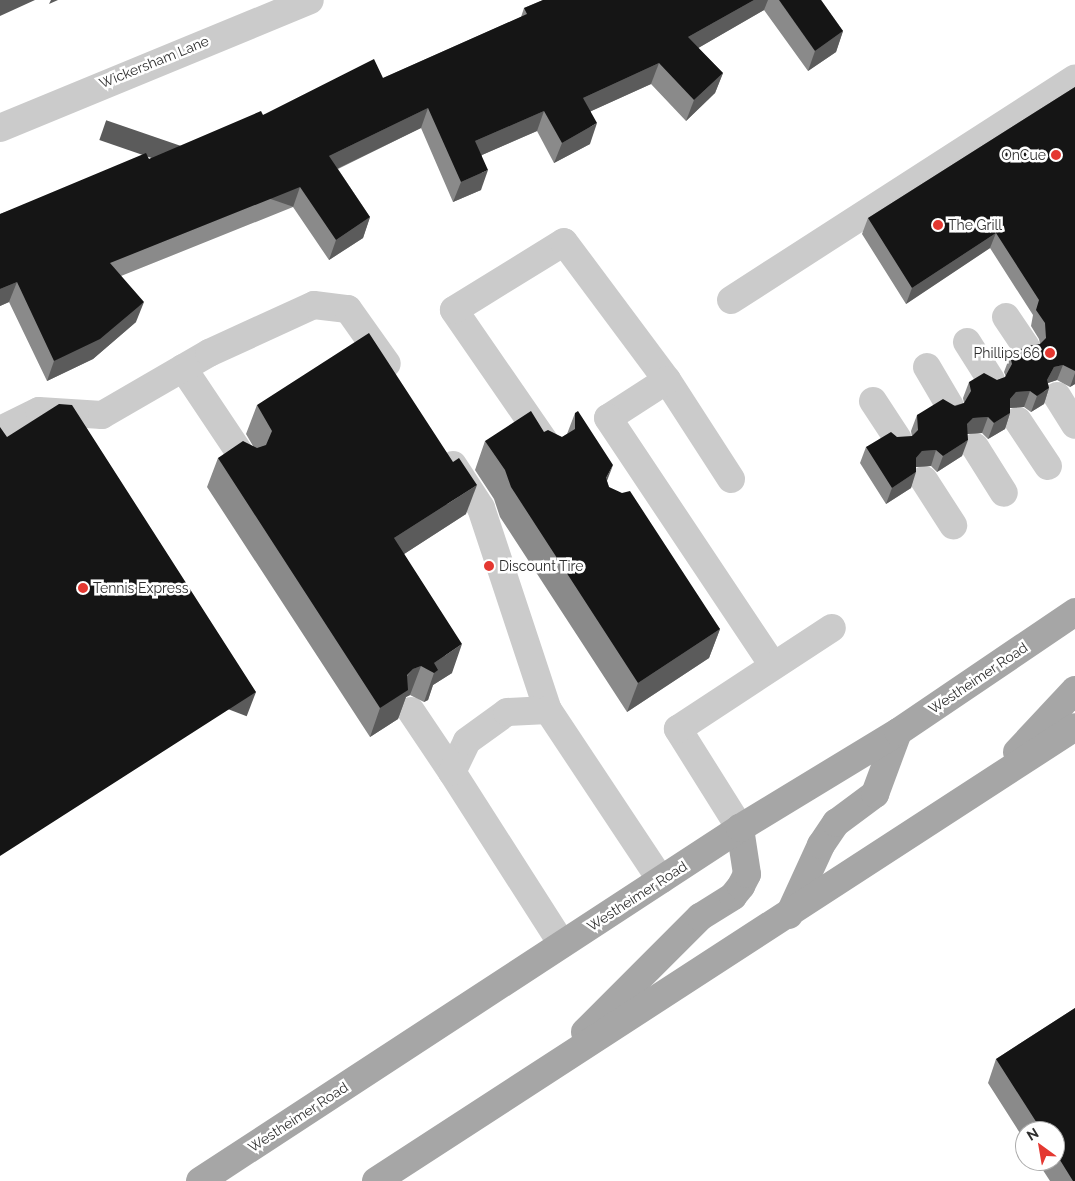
<!DOCTYPE html>
<html>
<head>
<meta charset="utf-8">
<style>
	body { margin:0 }
	#map { position:relative; width:1075px; height:1181px; overflow:hidden; background:#fff; font-family:Raleway,sans-serif }
	div>[style] { position:absolute }
	[style*='--x'] { left:calc(var(--x)*1px); top:calc(var(--y)*1px); width:calc(var(--w)*1px); rotate:calc(var(--a)*1deg) }
	.minor>* { height:28px; margin:-14px; padding:0 14px; transform-origin:14px; border-radius:14px; background:#cbcbcb }
	.major>* { height:28px; margin:-14px; padding:0 14px; transform-origin:14px; border-radius:14px; background:#a6a6a6 }
	.wall>* { inset:0; background:#8a8a8a }
	.shaded-wall>* { inset:0; background:#5b5b5b; transform-origin:0 0 }
	.building>* { inset:0; background:#151515 }
	.dots>* { width:14px; height:14px; translate:-50% -50%; box-sizing:border-box; border:2px solid #fff; border-radius:50% }
	span { translate:-50% -50%; white-space:nowrap; text-align:center; line-height:1.15; -webkit-text-stroke:5px #fff; paint-order:stroke }
	.street-label { font-size:14px; color:#2e2e2e }
	.poi-label { font-size:14px; color:#2e2e2e }
	.right { translate:-100% -50%; text-align:right }
	.left { translate:0 -50%; text-align:left }
	.north { position:absolute; left:1015px; top:1121px; width:50px; height:50px; box-sizing:border-box; background:#fff; border:1px solid #ababab; border-radius:50%; rotate:328deg; font-size:14px; font-weight:700; line-height:20px; text-align:center; color:#2e2e2e }
	.north::after { content:''; display:block; margin:auto; width:18px; height:22px; background:#e43831; clip-path:polygon(50% 0,100% 100%,50% 72%,0 100%) }
</style>
</head>
<body>
<div id="map">
	<div class="minor">
		<div style="--x:0;--y:128;--w:335;--a:-22.4"></div>
		<div style="--x:731;--y:300;--w:409;--a:-32.8"></div>
		<div style="--x:1006;--y:317;--w:36;--a:56"></div>
		<div style="--x:967;--y:342;--w:45;--a:57.7"></div>
		<div style="--x:927;--y:367;--w:45;--a:59.5"></div>
		<div style="--x:183;--y:368;--w:113;--a:56.2"></div>
		<div style="--x:1057;--y:396;--w:34;--a:58"></div>
		<div style="--x:873;--y:401;--w:45;--a:56.7"></div>
		<div style="--x:1018;--y:421;--w:54;--a:56.3"></div>
		<div style="--x:0;--y:430;--w:43;--a:-26"></div>
		<div style="--x:39;--y:411;--w:63;--a:3.6"></div>
		<div style="--x:102;--y:415;--w:124;--a:-30.1"></div>
		<div style="--x:209;--y:353;--w:115;--a:-24.6"></div>
		<div style="--x:314;--y:305;--w:34;--a:7"></div>
		<div style="--x:348;--y:309;--w:67;--a:54.7"></div>
		<div style="--x:547;--y:445;--w:164;--a:-124.6"></div>
		<div style="--x:454;--y:310;--w:129;--a:-31.7"></div>
		<div style="--x:564;--y:242;--w:172;--a:53.3"></div>
		<div style="--x:975;--y:447;--w:54;--a:57.8"></div>
		<div style="--x:453;--y:465;--w:51;--a:56.9"></div>
		<div style="--x:481;--y:508;--w:213;--a:71.7"></div>
		<div style="--x:731;--y:479;--w:118;--a:-122.9"></div>
		<div style="--x:667;--y:380;--w:70;--a:147.2"></div>
		<div style="--x:608;--y:418;--w:297;--a:56.3"></div>
		<div style="--x:924;--y:480;--w:54;--a:57.2"></div>
		<div style="--x:411;--y:711;--w:73;--a:56.1"></div>
		<div style="--x:740;--y:828;--w:117;--a:-122.1"></div>
		<div style="--x:678;--y:729;--w:184;--a:-33.3"></div>
		<div style="--x:562;--y:944;--w:204;--a:-122.6"></div>
		<div style="--x:452;--y:772;--w:34;--a:-64"></div>
		<div style="--x:467;--y:741;--w:49;--a:-35.9"></div>
		<div style="--x:507;--y:712;--w:41;--a:-2.8"></div>
		<div style="--x:548;--y:710;--w:204;--a:56.4"></div>
	</div>
	<div class="major">
		<div style="--x:1017;--y:752;--w:85;--a:-46.9"></div>
		<div style="--x:789;--y:915;--w:77;--a:-65.4"></div>
		<div style="--x:821;--y:845;--w:27;--a:-56"></div>
		<div style="--x:836;--y:823;--w:49;--a:-36.6"></div>
		<div style="--x:875;--y:794;--w:66;--a:-69.6"></div>
		<div style="--x:585;--y:1032;--w:163;--a:-45"></div>
		<div style="--x:700;--y:917;--w:39;--a:-32"></div>
		<div style="--x:733;--y:896;--w:13;--a:-51"></div>
		<div style="--x:741;--y:886;--w:13;--a:-63"></div>
		<div style="--x:747;--y:874;--w:47;--a:-98.7"></div>
		<div style="--x:200;--y:1181;--w:645;--a:-33.17"></div>
		<div style="--x:740;--y:828;--w:185;--a:-31.3"></div>
		<div style="--x:898;--y:732;--w:214;--a:-34.1"></div>
		<div style="--x:376;--y:1181;--w:833;--a:-33"></div>
	</div>
	<div class="wall">
		<div style="clip-path:polygon(543px 0,821px 0,843px 31px,836px 52px,808px 71px,764px 10px,698px 48px,723px 73px,715px 93px,686px 121px,651px 84px,591px 111px,590px 144px,554px 163px,537px 131px,482px 155px,481px 190px,453px 202px,421px 128px,338px 169px,370px 217px,363px 238px,329px 260px,293px 207px,121px 276px,136px 322px,93px 359px,47px 381px,9px 302px,0 306px,0 214px,149px 159px,263px 115px,383px 78px,521px 17px,524px 8px)"></div>
		<div style="clip-path:polygon(1075px 87px,1075px 384px,1070px 387px,1057px 380px,1048px 383px,1049px 388px,1044px 404px,1031px 412px,1024px 407px,1010px 408px,1010px 413px,1005px 429px,988px 439px,982px 433px,967px 434px,962px 456px,937px 472px,931px 466px,916px 467px,911px 488px,886px 504px,860px 463px,866px 447px,897px 437px,912px 437px,911px 431px,917px 415px,964px 403px,963px 398px,969px 382px,997px 380px,1006px 377px,1004px 372px,1010px 356px,1040px 344px,1039px 339px,1031px 326px,1033px 315px,990px 248px,906px 304px,862px 234px,868px 218px)"></div>
		<div style="clip-path:polygon(257px 405px,466px 514px,404px 554px,452px 673px,433px 685px,428px 700px,424px 702px,410px 695px,406px 697px,398px 719px,370px 737px,207px 487px,218px 458px,253px 446px,246px 434px)"></div>
		<div style="clip-path:polygon(575px 413px,607px 481px,609px 487px,720px 629px,709px 658px,627px 712px,500px 517px,494px 499px,475px 470px,485px 441px,544px 432px,562px 437px,567px 434px)"></div>
		<div style="clip-path:polygon(1075px 1008px,1075px 1181px,1050px 1181px,1037px 1161px,1055px 1161px,1055px 1131px,1025px 1131px,1025px 1141px,988px 1083px,996px 1059px)"></div>
	</div>
	<div class="shaded-wall">
		<div style="clip-path:polygon(0 0,35px 0,0 16px)"></div>
		<div style="clip-path:polygon(51px 0,58px 0,49px 4px)"></div>
		<div style="clip-path:polygon(754px 0,768px 0,764px 10px,681px 58px,688px 37px)"></div>
		<div style="clip-path:polygon(843px 31px,836px 52px,808px 71px,815px 51px)"></div>
		<div style="clip-path:polygon(659px 63px,651px 84px,576px 118px,583px 98px)"></div>
		<div style="clip-path:polygon(723px 73px,715px 93px,686px 121px,694px 100px)"></div>
		<div style="clip-path:polygon(428px 108px,421px 128px,322px 176px,329px 156px)"></div>
		<div style="clip-path:polygon(544px 111px,537px 131px,468px 161px,475px 141px)"></div>
		<div style="clip-path:polygon(597px 123px,590px 144px,554px 163px,562px 143px)"></div>
		<div style="clip-path:polygon(488px 170px,481px 190px,453px 202px,461px 182px)"></div>
		<div style="left:300px;top:187px;width:21px;height:205px;rotate:109deg"></div>
		<div style="clip-path:polygon(370px 217px,363px 238px,329px 260px,336px 240px)"></div>
		<div style="clip-path:polygon(996px 233px,990px 248px,906px 304px,912px 288px)"></div>
		<div style="clip-path:polygon(17px 282px,9px 302px,0 306px,0 289px)"></div>
		<div style="clip-path:polygon(144px 302px,136px 322px,93px 359px,47px 381px,54px 361px)"></div>
		<div style="clip-path:polygon(1063px 365px,1057px 380px,1048px 383px,1044px 392px,1049px 388px,1044px 404px,1031px 412px,1037px 396px,1047px 380px,1054px 367px)"></div>
		<div style="clip-path:polygon(1075px 373px,1075px 384px,1070px 387px)"></div>
		<div style="clip-path:polygon(1030px 391px,1024px 407px,1010px 408px,1010px 399px,1016px 392px)"></div>
		<div style="clip-path:polygon(1010px 413px,1005px 429px,988px 439px,994px 423px)"></div>
		<div style="clip-path:polygon(988px 417px,982px 433px,967px 434px,967px 424px,973px 418px)"></div>
		<div style="clip-path:polygon(968px 440px,962px 456px,937px 472px,943px 456px)"></div>
		<div style="clip-path:polygon(936px 450px,931px 466px,916px 467px,916px 458px,922px 451px)"></div>
		<div style="clip-path:polygon(613px 465px,602px 494px,606px 478px)"></div>
		<div style="clip-path:polygon(916px 472px,911px 488px,886px 504px,892px 488px)"></div>
		<div style="clip-path:polygon(477px 485px,466px 514px,384px 567px,394px 538px)"></div>
		<div style="clip-path:polygon(720px 629px,709px 658px,627px 712px,638px 683px)"></div>
		<div style="clip-path:polygon(462px 644px,452px 673px,433px 685px,428px 700px,424px 702px,434px 673px,434px 663px)"></div>
		<div style="clip-path:polygon(421px 666px,410px 695px,406px 697px,398px 719px,370px 737px,380px 708px,413px 669px)"></div>
		<div style="left:256px;top:692px;width:26px;height:304px;rotate:111deg"></div>
	</div>
	<div class="building">
		<div style="clip-path:polygon(543px 0,754px 0,688px 37px,723px 73px,694px 100px,659px 63px,583px 98px,597px 123px,562px 143px,544px 111px,475px 141px,488px 170px,461px 182px,428px 108px,329px 156px,370px 217px,336px 240px,300px 187px,110px 263px,144px 302px,100px 339px,54px 361px,17px 282px,0 289px,0 214px,146px 153px,149px 159px,261px 111px,263px 115px,374px 59px,383px 78px,527px 14px,524px 8px)"></div>
		<div style="clip-path:polygon(779px 0,821px 0,843px 31px,815px 51px)"></div>
		<div style="clip-path:polygon(1075px 87px,1075px 371px,1063px 365px,1054px 367px,1047px 380px,1049px 388px,1037px 396px,1030px 391px,1016px 392px,1010px 399px,1010px 413px,994px 423px,988px 417px,973px 418px,967px 424px,968px 440px,943px 456px,936px 450px,922px 451px,916px 458px,916px 472px,892px 488px,866px 447px,891px 432px,897px 437px,912px 436px,918px 430px,917px 415px,943px 399px,955px 406px,964px 403px,971px 391px,969px 382px,984px 373px,997px 380px,1005px 377px,1012px 364px,1010px 356px,1026px 346px,1040px 344px,1046px 338px,1045px 323px,1036px 310px,1039px 300px,996px 233px,912px 288px,868px 218px)"></div>
		<div style="clip-path:polygon(369px 333px,453px 462px,459px 458px,477px 485px,394px 538px,462px 644px,434px 663px,438px 670px,434px 673px,421px 666px,413px 669px,407px 675px,408px 690px,380px 708px,218px 458px,243px 441px,257px 448px,266px 445px,272px 431px,257px 405px)"></div>
		<div style="clip-path:polygon(59px 404px,72px 405px,256px 692px,0 856px,0 427px,7px 437px)"></div>
		<div style="clip-path:polygon(531px 411px,544px 432px,548px 430px,562px 437px,575px 429px,575px 413px,578px 411px,613px 465px,606px 478px,609px 487px,622px 493px,630px 491px,720px 629px,638px 683px,511px 487px,505px 470px,485px 441px)"></div>
		<div style="clip-path:polygon(1075px 1008px,1075px 1181px,1073px 1181px,1055px 1152px,1055px 1131px,1042px 1131px,996px 1059px)"></div>
	</div>
	<div class="dots">
		<div style="left:1056px;top:155px;background:#e43831"></div>
		<div style="left:938px;top:225px;background:#e43831"></div>
		<div style="left:1050px;top:353px;background:#e43831"></div>
		<div style="left:489px;top:566px;background:#e43831"></div>
		<div style="left:83px;top:588px;background:#e43831"></div>
	</div>
	<div class="street-label">
		<span style="left:154px;top:62px;rotate:-22deg">Wickersham Lane</span>
		<span style="left:978px;top:678px;rotate:-34deg">Westheimer Road</span>
		<span style="left:637px;top:896px;rotate:-33deg">Westheimer Road</span>
		<span style="left:298px;top:1117px;rotate:-33deg">Westheimer Road</span>
	</div>
	<div class="poi-label">
		<span class="right" style="left:1046px;top:155px">OnCue</span>
		<span class="left" style="left:948px;top:225px">The Grill</span>
		<span class="right" style="left:1040px;top:353px">Phillips 66</span>
		<span class="left" style="left:499px;top:566px">Discount Tire</span>
		<span class="left" style="left:93px;top:588px">Tennis Express</span>
	</div>
	<div class="north">N</div>
</div>
</body>
</html>
